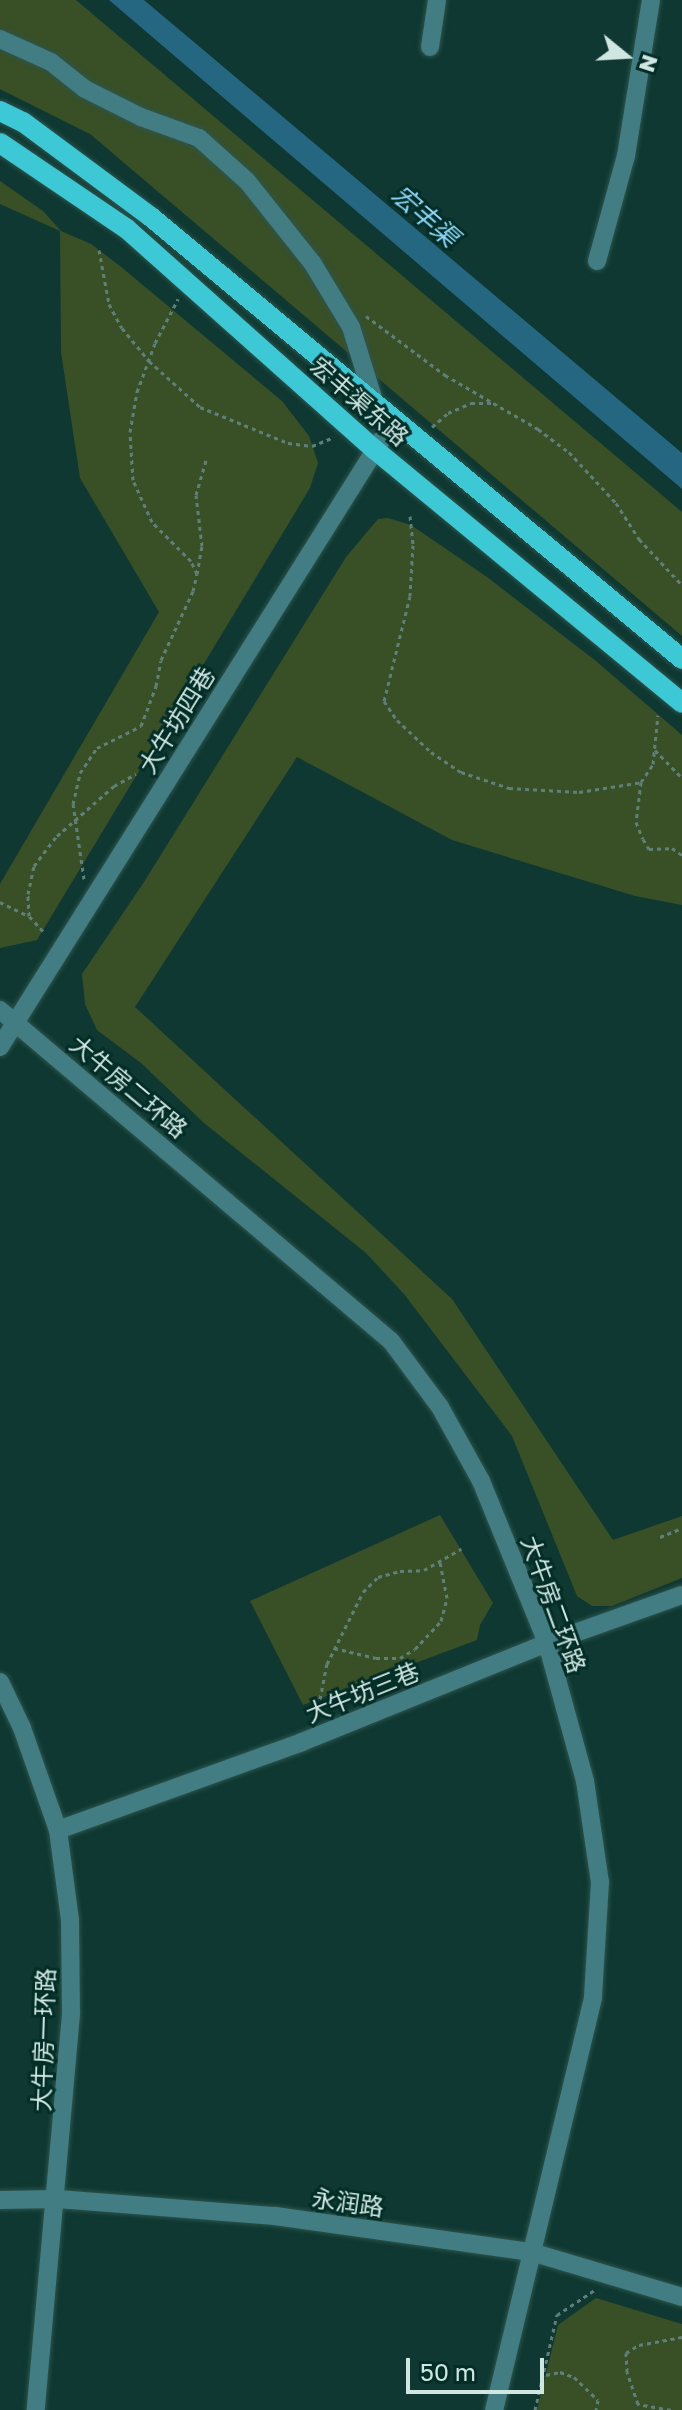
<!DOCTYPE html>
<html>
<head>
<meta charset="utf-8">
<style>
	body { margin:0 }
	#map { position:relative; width:682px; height:2410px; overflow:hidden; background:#0e3831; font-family:"Golos Text","Noto Sans SC",sans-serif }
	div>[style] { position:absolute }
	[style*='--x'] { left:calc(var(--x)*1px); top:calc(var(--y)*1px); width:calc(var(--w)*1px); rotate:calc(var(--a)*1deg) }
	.green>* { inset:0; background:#395027 }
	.water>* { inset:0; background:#256680 }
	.path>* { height:3px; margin-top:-1.5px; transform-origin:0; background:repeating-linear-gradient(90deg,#5f807a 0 4px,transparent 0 8px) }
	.roads { filter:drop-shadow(0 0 2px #2d544d) drop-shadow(0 0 2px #2d544d) }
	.minor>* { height:18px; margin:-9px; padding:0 9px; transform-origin:9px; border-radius:9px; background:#427d83 }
	.major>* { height:20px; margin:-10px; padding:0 10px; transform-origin:10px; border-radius:10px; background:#3cc8d5 }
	span { translate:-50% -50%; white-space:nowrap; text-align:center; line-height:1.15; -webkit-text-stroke:6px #022e27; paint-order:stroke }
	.street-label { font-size:24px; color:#d0e6e1 }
	.water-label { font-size:26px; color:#8dd6f7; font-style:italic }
	.north { position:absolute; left:586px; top:16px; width:80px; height:80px; -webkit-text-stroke:6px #022e27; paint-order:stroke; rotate:108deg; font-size:22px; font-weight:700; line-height:32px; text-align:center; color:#d0e6e1 }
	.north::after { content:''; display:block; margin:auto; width:28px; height:36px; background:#d0e6e1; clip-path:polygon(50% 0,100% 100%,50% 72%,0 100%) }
	.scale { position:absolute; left:406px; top:2358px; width:138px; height:36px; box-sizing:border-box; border:4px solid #d0e6e1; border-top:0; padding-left:10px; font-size:24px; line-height:28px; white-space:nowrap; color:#d0e6e1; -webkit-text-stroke:6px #022e27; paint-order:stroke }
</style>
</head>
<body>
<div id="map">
	<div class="green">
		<div style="clip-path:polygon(0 0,76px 0,682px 512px,682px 636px,90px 134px,0 89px)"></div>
		<div style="clip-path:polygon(0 181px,43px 211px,61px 231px,91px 244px,120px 266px,282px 401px,309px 436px,318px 463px,310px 488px,37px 940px,0 948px,0 884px,159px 612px,80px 478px,61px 352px,60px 231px,0 204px)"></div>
		<div style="clip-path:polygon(388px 518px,411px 525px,487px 577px,596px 661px,682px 735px,682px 905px,635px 896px,452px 840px,297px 757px,135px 1007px,452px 1299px,613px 1540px,682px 1516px,682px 1578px,612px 1606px,592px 1606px,577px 1596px,512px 1436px,404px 1294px,366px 1253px,204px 1123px,141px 1063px,97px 1030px,85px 1004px,82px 974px,144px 882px,346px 557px,378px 519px)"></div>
		<div style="clip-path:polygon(440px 1515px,493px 1603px,480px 1625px,477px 1640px,303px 1705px,250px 1601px)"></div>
		<div style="clip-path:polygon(596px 2298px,682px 2324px,682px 2410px,537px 2410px,558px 2325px)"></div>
	</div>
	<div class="water">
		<div style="clip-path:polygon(109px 0,144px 0,682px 453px,682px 489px)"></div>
	</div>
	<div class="path">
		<div style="--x:99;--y:250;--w:55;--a:79.5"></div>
		<div style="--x:109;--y:304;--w:27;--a:62"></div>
		<div style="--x:122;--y:328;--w:43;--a:50.7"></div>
		<div style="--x:149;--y:361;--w:69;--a:42"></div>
		<div style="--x:200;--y:407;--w:95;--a:22.2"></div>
		<div style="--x:288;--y:443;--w:24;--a:7"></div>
		<div style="--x:312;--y:446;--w:24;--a:-22"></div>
		<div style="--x:366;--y:316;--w:99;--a:36.8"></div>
		<div style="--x:445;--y:375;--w:108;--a:30.1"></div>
		<div style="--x:538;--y:429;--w:39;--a:37"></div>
		<div style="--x:569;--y:452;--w:69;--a:47.3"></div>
		<div style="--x:616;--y:503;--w:43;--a:57.4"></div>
		<div style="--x:639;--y:539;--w:63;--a:46.9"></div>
		<div style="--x:432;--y:427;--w:21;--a:-41"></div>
		<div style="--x:448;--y:413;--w:25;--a:-23"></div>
		<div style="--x:471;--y:403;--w:22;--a:0"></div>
		<div style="--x:410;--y:516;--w:29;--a:84"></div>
		<div style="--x:413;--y:545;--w:51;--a:93.4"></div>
		<div style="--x:410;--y:596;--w:108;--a:103.9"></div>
		<div style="--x:384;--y:701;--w:23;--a:56"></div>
		<div style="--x:397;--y:720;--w:47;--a:43.3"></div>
		<div style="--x:431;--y:752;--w:36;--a:34"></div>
		<div style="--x:461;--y:772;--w:51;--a:18.4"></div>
		<div style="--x:509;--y:788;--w:70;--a:3.3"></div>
		<div style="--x:579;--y:792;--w:32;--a:-9"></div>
		<div style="--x:611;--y:787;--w:30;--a:-9"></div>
		<div style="--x:641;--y:782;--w:22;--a:-56"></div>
		<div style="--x:653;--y:764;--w:49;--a:-84.2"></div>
		<div style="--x:197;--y:574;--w:28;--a:-80"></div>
		<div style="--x:202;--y:546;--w:51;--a:-96.7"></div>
		<div style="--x:196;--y:495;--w:40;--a:-74"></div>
		<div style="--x:655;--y:750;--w:39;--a:46"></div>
		<div style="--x:641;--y:782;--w:40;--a:97.1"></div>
		<div style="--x:636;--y:822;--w:18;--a:68"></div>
		<div style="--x:643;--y:839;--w:12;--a:59"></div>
		<div style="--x:649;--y:849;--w:23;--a:-2"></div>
		<div style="--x:672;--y:848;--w:12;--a:35"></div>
		<div style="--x:84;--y:879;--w:76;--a:-98.3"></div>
		<div style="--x:73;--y:804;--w:32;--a:-77"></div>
		<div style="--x:80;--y:773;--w:30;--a:-56"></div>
		<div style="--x:97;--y:748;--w:49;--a:-26.6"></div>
		<div style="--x:141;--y:726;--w:43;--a:-69.4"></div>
		<div style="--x:156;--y:686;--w:26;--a:-79"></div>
		<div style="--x:161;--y:660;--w:76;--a:-65.1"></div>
		<div style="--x:193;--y:591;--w:17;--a:-77"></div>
		<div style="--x:197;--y:574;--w:14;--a:-115"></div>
		<div style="--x:191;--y:561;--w:55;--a:-135"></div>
		<div style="--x:152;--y:522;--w:46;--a:-114.3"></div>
		<div style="--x:133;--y:480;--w:48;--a:-93.6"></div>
		<div style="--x:130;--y:432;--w:41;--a:-80.1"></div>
		<div style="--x:137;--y:392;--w:52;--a:-69.8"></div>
		<div style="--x:155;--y:343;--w:50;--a:-62.4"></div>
		<div style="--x:0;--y:902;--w:32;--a:26"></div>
		<div style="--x:43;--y:931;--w:21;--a:-133"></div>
		<div style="--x:29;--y:916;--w:22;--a:-93"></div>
		<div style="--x:28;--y:894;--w:29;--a:-78"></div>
		<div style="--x:34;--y:866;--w:38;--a:-53"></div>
		<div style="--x:57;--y:836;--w:76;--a:-41.3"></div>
		<div style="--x:114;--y:786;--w:25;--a:-29"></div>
		<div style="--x:660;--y:1537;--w:24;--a:-22"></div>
		<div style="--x:334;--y:1648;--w:43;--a:13.4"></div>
		<div style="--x:376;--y:1658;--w:24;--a:0"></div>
		<div style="--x:400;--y:1658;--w:17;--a:-31"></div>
		<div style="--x:415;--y:1649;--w:38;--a:-47"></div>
		<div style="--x:441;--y:1621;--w:24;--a:-75"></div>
		<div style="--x:447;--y:1598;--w:37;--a:-101"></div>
		<div style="--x:320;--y:1699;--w:36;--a:-79"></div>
		<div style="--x:327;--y:1664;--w:80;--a:-63.4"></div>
		<div style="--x:363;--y:1592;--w:21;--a:-45"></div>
		<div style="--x:378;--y:1577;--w:23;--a:-15"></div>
		<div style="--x:400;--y:1571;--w:24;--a:-2"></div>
		<div style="--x:424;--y:1570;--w:43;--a:-29.6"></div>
		<div style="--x:546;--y:2375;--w:14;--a:-12"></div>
		<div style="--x:560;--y:2372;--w:15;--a:20"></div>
		<div style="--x:574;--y:2377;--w:33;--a:44"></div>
		<div style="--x:598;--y:2400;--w:10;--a:101"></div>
		<div style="--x:535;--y:2410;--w:98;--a:-77"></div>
		<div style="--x:557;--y:2315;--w:47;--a:-33.7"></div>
		<div style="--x:671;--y:2410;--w:34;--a:-170"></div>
		<div style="--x:638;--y:2404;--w:34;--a:-109"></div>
		<div style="--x:627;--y:2372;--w:19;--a:-93"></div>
		<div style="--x:626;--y:2353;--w:15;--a:-32"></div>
		<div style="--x:639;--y:2345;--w:44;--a:-10.5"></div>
	</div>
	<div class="roads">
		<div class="minor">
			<div style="--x:0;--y:39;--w:56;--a:24.3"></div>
			<div style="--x:51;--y:62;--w:43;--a:38.5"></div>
			<div style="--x:85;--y:89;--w:63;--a:26.6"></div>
			<div style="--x:141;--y:117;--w:62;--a:19.9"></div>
			<div style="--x:199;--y:138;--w:64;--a:41.9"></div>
			<div style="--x:247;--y:181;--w:106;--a:51.5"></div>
			<div style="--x:313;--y:264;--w:74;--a:58.9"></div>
			<div style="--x:351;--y:327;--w:81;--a:72.7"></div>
			<div style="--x:430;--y:47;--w:48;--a:-81.5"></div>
			<div style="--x:597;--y:261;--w:109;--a:-74.6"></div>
			<div style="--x:626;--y:156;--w:158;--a:-80.9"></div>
			<div style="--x:0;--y:1010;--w:512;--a:40.25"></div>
			<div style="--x:391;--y:1341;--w:82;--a:53.4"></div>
			<div style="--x:440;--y:1407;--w:85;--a:61"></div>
			<div style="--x:481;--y:1481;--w:175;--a:67.8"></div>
			<div style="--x:547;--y:1643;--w:143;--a:74.6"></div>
			<div style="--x:585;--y:1781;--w:102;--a:81.6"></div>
			<div style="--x:600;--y:1882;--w:116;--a:93.5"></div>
			<div style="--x:593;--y:1998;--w:424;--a:103.5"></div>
			<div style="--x:0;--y:1047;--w:741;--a:-57.86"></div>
			<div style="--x:0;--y:1682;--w:51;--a:64.4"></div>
			<div style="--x:22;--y:1728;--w:108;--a:70.6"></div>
			<div style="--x:58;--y:1830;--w:91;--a:82.4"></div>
			<div style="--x:70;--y:1920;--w:94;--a:89.4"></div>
			<div style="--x:71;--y:2014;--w:398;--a:95.1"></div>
			<div style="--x:58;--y:1830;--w:259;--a:-19.8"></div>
			<div style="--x:302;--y:1742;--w:264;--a:-22"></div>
			<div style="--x:547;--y:1643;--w:143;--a:-19.6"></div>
			<div style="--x:0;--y:2200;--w:58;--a:-1"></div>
			<div style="--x:58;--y:2199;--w:218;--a:4.5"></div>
			<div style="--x:275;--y:2216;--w:259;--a:8"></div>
			<div style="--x:531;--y:2252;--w:158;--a:16.6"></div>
		</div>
		<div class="major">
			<div style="--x:0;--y:111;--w:25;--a:26"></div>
			<div style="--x:23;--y:122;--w:159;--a:36.6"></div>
			<div style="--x:151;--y:217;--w:691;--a:39.77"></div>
			<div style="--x:0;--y:143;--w:153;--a:34.1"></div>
			<div style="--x:127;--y:229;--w:331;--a:41.7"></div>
			<div style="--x:374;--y:449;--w:399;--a:39.5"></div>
		</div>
	</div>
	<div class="street-label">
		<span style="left:360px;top:401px;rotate:41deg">宏丰渠东路</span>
		<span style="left:176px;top:720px;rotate:-58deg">大牛坊四巷</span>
		<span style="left:129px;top:1086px;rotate:40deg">大牛房二环路</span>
		<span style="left:554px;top:1604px;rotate:70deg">大牛房二环路</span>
		<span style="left:362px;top:1692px;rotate:-22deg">大牛坊三巷</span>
		<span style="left:43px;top:2040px;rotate:-88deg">大牛房一环路</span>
		<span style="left:348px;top:2202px;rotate:8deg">永润路</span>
	</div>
	<div class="water-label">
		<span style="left:425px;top:216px;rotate:41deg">宏丰渠</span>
	</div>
	<div class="north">N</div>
	<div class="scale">50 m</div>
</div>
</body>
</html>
